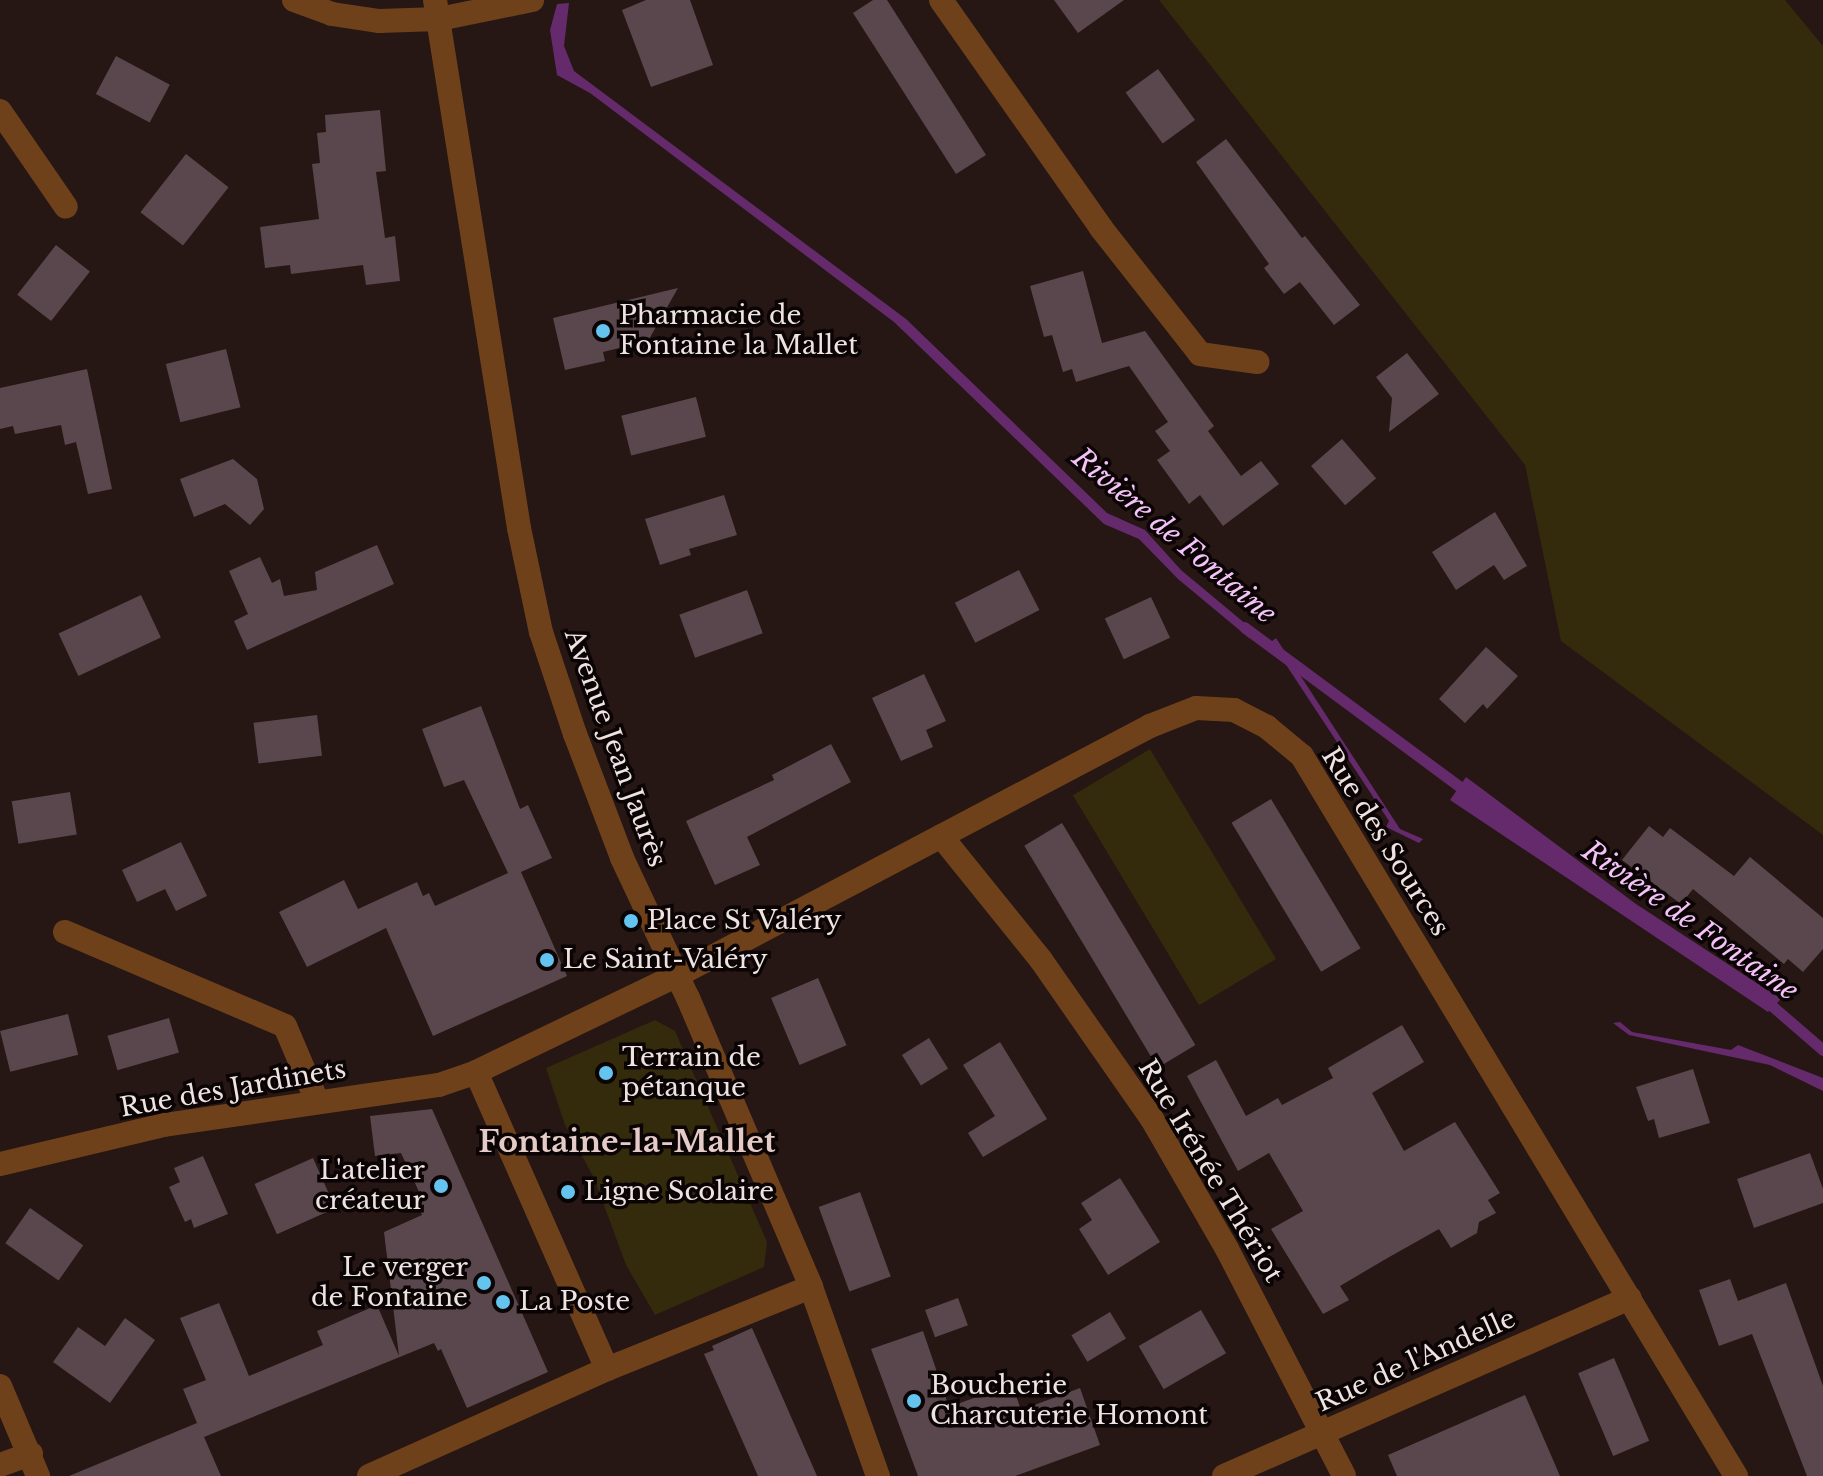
<!DOCTYPE html>
<html>
<head>
<meta charset="utf-8">
<style>
	body { margin:0 }
	#map { position:relative; width:1823px; height:1476px; overflow:hidden; background:#261614; font-family:"Libre Baskerville",serif }
	div>[style] { position:absolute }
	[style*='--x'] { left:calc(var(--x)*1px); top:calc(var(--y)*1px); width:calc(var(--w)*1px); rotate:calc(var(--a)*1deg) }
	.green>* { inset:0; background:#342a0c; transform-origin:0 0 }
	.water>* { inset:0; background:#652a6c }
	.stream>* { height:11px; margin:-5.5px; padding:0 5.5px; transform-origin:5.5px; border-radius:5.5px; background:#652a6c }
	.building>* { inset:0; background:#5a474d; transform-origin:0 0 }
	.minor>* { height:24px; margin:-12px; padding:0 12px; transform-origin:12px; border-radius:12px; background:#6f411a }
	.tertiary>* { height:24px; margin:-12px; padding:0 12px; transform-origin:12px; border-radius:12px; background:#6f411a }
	.dots>* { width:22px; height:22px; translate:-50% -50%; box-sizing:border-box; border:4px solid #0a0404; border-radius:50% }
	span { translate:-50% -50%; white-space:nowrap; text-align:center; line-height:1.15; -webkit-text-stroke:7px #0a0404; paint-order:stroke }
	.poi-label { font-size:26px; color:#efe3e1 }
	.left { translate:0 -50%; text-align:left }
	.right { translate:-100% -50%; text-align:right }
	.street-label { font-size:26px; color:#efe3e1 }
	.water-label { font-size:28px; color:#f5c3fa; font-style:italic }
	.quarter-label { font-size:30px; color:#e4cbc8; font-weight:700 }
</style>
</head>
<body>
<div id="map">
	<div class="green">
		<div style="clip-path:polygon(1159px 0,1785px 0,1823px 46px,1823px 835px,1561px 641px,1525px 465px)"></div>
		<div style="left:1150px;top:749px;width:245px;height:90px;rotate:59deg"></div>
		<div style="clip-path:polygon(655px 1020px,675px 1031px,767px 1242px,764px 1267px,655px 1315px,626px 1265px,594px 1178px,565px 1125px,546px 1068px)"></div>
	</div>
	<div class="water">
		<div style="clip-path:polygon(569px 3px,564px 46px,574px 71px,906px 319px,1107px 513px,1145px 530px,1181px 570px,1259px 635px,1249px 638px,1178px 579px,1139px 539px,1104px 524px,894px 322px,590px 93px,557px 75px,550px 30px,557px 4px)"></div>
		<div style="clip-path:polygon(1276px 638px,1400px 829px,1423px 839px,1419px 843px,1386px 827px,1389px 821px,1271px 642px)"></div>
		<div style="clip-path:polygon(1466px 777px,1636px 904px,1781px 999px,1768px 1012px,1450px 800px)"></div>
		<div style="clip-path:polygon(1620px 1022px,1632px 1032px,1731px 1050px,1738px 1045px,1823px 1078px,1823px 1091px,1770px 1065px,1629px 1035px,1613px 1023px)"></div>
	</div>
	<div class="stream">
		<div style="--x:1244;--y:627;--w:282;--a:36.5"></div>
		<div style="--x:1764;--y:999;--w:78;--a:40.8"></div>
	</div>
	<div class="building">
		<div style="clip-path:polygon(646px 0,690px 0,713px 65px,651px 87px,622px 10px)"></div>
		<div style="clip-path:polygon(873px 0,887px 0,986px 155px,956px 174px,853px 13px)"></div>
		<div style="clip-path:polygon(1054px 0,1124px 0,1078px 33px)"></div>
		<div style="left:116px;top:56px;width:61px;height:43px;rotate:28deg"></div>
		<div style="left:1158px;top:69px;width:63px;height:40px;rotate:54deg"></div>
		<div style="clip-path:polygon(380px 110px,386px 171px,376px 172px,385px 238px,395px 236px,400px 281px,366px 285px,363px 265px,291px 274px,290px 265px,265px 268px,260px 227px,319px 219px,312px 164px,320px 163px,317px 133px,326px 132px,325px 115px)"></div>
		<div style="clip-path:polygon(1226px 139px,1302px 238px,1305px 236px,1360px 305px,1334px 325px,1300px 282px,1284px 294px,1264px 268px,1269px 264px,1196px 162px)"></div>
		<div style="left:186px;top:154px;width:54px;height:74px;rotate:38deg"></div>
		<div style="left:56px;top:245px;width:43px;height:63px;rotate:38deg"></div>
		<div style="clip-path:polygon(1083px 271px,1102px 343px,1145px 331px,1214px 426px,1208px 431px,1241px 476px,1261px 461px,1279px 484px,1223px 526px,1200px 495px,1189px 504px,1157px 460px,1170px 451px,1155px 431px,1168px 422px,1129px 366px,1076px 382px,1072px 369px,1063px 372px,1052px 335px,1044px 337px,1030px 286px)"></div>
		<div style="clip-path:polygon(678px 288px,648px 341px,603px 352px,605px 361px,565px 370px,553px 318px)"></div>
		<div style="left:226px;top:349px;width:60px;height:62px;rotate:76deg"></div>
		<div style="clip-path:polygon(1407px 353px,1439px 394px,1389px 432px,1392px 398px,1376px 377px)"></div>
		<div style="clip-path:polygon(87px 369px,112px 489px,88px 494px,76px 442px,65px 445px,61px 425px,15px 434px,13px 426px,0 429px,0 388px)"></div>
		<div style="left:696px;top:397px;width:41px;height:77px;rotate:76deg"></div>
		<div style="left:1342px;top:439px;width:52px;height:41px;rotate:49deg"></div>
		<div style="clip-path:polygon(233px 459px,257px 479px,264px 509px,250px 525px,225px 504px,194px 517px,180px 479px)"></div>
		<div style="clip-path:polygon(724px 495px,737px 535px,689px 549px,691px 555px,660px 565px,645px 519px)"></div>
		<div style="clip-path:polygon(1495px 512px,1527px 566px,1504px 580px,1494px 565px,1456px 590px,1432px 552px)"></div>
		<div style="clip-path:polygon(377px 545px,394px 584px,247px 650px,234px 621px,248px 614px,229px 571px,260px 557px,272px 583px,280px 579px,284px 596px,317px 590px,315px 572px)"></div>
		<div style="left:1019px;top:570px;width:45px;height:72px;rotate:63deg"></div>
		<div style="left:747px;top:590px;width:46px;height:72px;rotate:70deg"></div>
		<div style="left:141px;top:595px;width:47px;height:91px;rotate:65deg"></div>
		<div style="left:1151px;top:597px;width:45px;height:51px;rotate:65deg"></div>
		<div style="clip-path:polygon(1486px 647px,1518px 676px,1487px 709px,1483px 704px,1465px 723px,1439px 699px)"></div>
		<div style="clip-path:polygon(924px 674px,946px 721px,926px 730px,933px 747px,901px 761px,872px 698px)"></div>
		<div style="clip-path:polygon(481px 706px,520px 809px,528px 805px,552px 858px,521px 872px,567px 976px,433px 1036px,386px 928px,307px 967px,279px 912px,344px 880px,358px 909px,417px 882px,423px 896px,429px 893px,435px 906px,508px 873px,464px 780px,444px 787px,422px 729px)"></div>
		<div style="left:317px;top:715px;width:41px;height:64px;rotate:83deg"></div>
		<div style="clip-path:polygon(831px 744px,851px 782px,747px 837px,760px 865px,715px 885px,686px 821px,774px 780px,772px 775px)"></div>
		<div style="left:70px;top:792px;width:43px;height:59px;rotate:81deg"></div>
		<div style="left:1271px;top:799px;width:174px;height:46px;rotate:59deg"></div>
		<div style="left:1062px;top:823px;width:259px;height:44px;rotate:59deg"></div>
		<div style="clip-path:polygon(1649px 826px,1663px 837px,1670px 828px,1734px 876px,1750px 857px,1823px 918px,1823px 949px,1803px 972px,1788px 959px,1784px 964px,1693px 889px,1681px 904px,1622px 860px)"></div>
		<div style="clip-path:polygon(181px 842px,207px 896px,176px 911px,165px 889px,137px 902px,122px 870px)"></div>
		<div style="left:818px;top:978px;width:73px;height:51px;rotate:67deg"></div>
		<div style="left:68px;top:1014px;width:42px;height:70px;rotate:76deg"></div>
		<div style="left:169px;top:1018px;width:36px;height:64px;rotate:74deg"></div>
		<div style="clip-path:polygon(1402px 1025px,1424px 1062px,1372px 1093px,1404px 1151px,1455px 1122px,1500px 1193px,1488px 1200px,1496px 1213px,1479px 1222px,1477px 1233px,1451px 1248px,1439px 1229px,1384px 1260px,1340px 1286px,1349px 1300px,1323px 1314px,1271px 1229px,1303px 1211px,1269px 1153px,1238px 1171px,1187px 1076px,1216px 1060px,1246px 1116px,1278px 1098px,1282px 1105px,1333px 1078px,1328px 1068px)"></div>
		<div style="left:929px;top:1038px;width:36px;height:32px;rotate:58deg"></div>
		<div style="clip-path:polygon(1000px 1042px,1047px 1119px,983px 1157px,968px 1133px,995px 1116px,963px 1065px)"></div>
		<div style="clip-path:polygon(1693px 1069px,1710px 1123px,1659px 1138px,1654px 1119px,1648px 1121px,1636px 1087px)"></div>
		<div style="clip-path:polygon(432px 1109px,548px 1372px,467px 1408px,441px 1349px,438px 1351px,434px 1343px,204px 1437px,221px 1476px,69px 1476px,197px 1423px,183px 1389px,206px 1380px,180px 1318px,219px 1303px,249px 1376px,323px 1345px,317px 1331px,377px 1305px,399px 1356px,384px 1232px,422px 1215px,415px 1198px,421px 1196px,401px 1153px,375px 1156px,370px 1116px)"></div>
		<div style="clip-path:polygon(1810px 1153px,1823px 1189px,1823px 1203px,1754px 1228px,1737px 1179px)"></div>
		<div style="clip-path:polygon(203px 1156px,228px 1214px,194px 1228px,191px 1219px,185px 1222px,169px 1187px,180px 1182px,174px 1168px)"></div>
		<div style="left:313px;top:1158px;width:55px;height:64px;rotate:66deg"></div>
		<div style="clip-path:polygon(1120px 1178px,1160px 1242px,1108px 1275px,1079px 1229px,1092px 1220px,1081px 1203px)"></div>
		<div style="left:860px;top:1192px;width:90px;height:44px;rotate:70deg"></div>
		<div style="left:30px;top:1208px;width:65px;height:43px;rotate:35deg"></div>
		<div style="clip-path:polygon(1730px 1279px,1738px 1301px,1786px 1283px,1823px 1386px,1823px 1476px,1807px 1476px,1752px 1334px,1719px 1346px,1699px 1290px)"></div>
		<div style="left:958px;top:1298px;width:29px;height:35px;rotate:70deg"></div>
		<div style="left:1201px;top:1310px;width:50px;height:72px;rotate:60deg"></div>
		<div style="left:1110px;top:1312px;width:31px;height:45px;rotate:59deg"></div>
		<div style="clip-path:polygon(125px 1318px,155px 1340px,110px 1403px,53px 1362px,78px 1327px,105px 1346px)"></div>
		<div style="clip-path:polygon(752px 1328px,817px 1476px,758px 1476px,704px 1354px,714px 1350px,712px 1346px)"></div>
		<div style="clip-path:polygon(923px 1331px,949px 1407px,1012px 1384px,1021px 1410px,1080px 1388px,1100px 1445px,1015px 1476px,918px 1476px,871px 1349px)"></div>
		<div style="left:1614px;top:1358px;width:90px;height:39px;rotate:67deg"></div>
		<div style="clip-path:polygon(1525px 1395px,1560px 1476px,1397px 1476px,1388px 1455px)"></div>
	</div>
	<div class="minor">
		<div style="--x:294;--y:0;--w:40;--a:20.2"></div>
		<div style="--x:332;--y:14;--w:48;--a:8.5"></div>
		<div style="--x:379;--y:21;--w:60;--a:-1.9"></div>
		<div style="--x:439;--y:19;--w:95;--a:-11.5"></div>
		<div style="--x:941;--y:0;--w:279;--a:54.9"></div>
		<div style="--x:1101;--y:228;--w:160;--a:51.8"></div>
		<div style="--x:1200;--y:354;--w:58;--a:8"></div>
		<div style="--x:0;--y:111;--w:116;--a:55.5"></div>
		<div style="--x:941;--y:836;--w:159;--a:51.1"></div>
		<div style="--x:1041;--y:960;--w:194;--a:55.1"></div>
		<div style="--x:1152;--y:1119;--w:150;--a:60"></div>
		<div style="--x:1227;--y:1249;--w:255;--a:62.7"></div>
		<div style="--x:65;--y:932;--w:239;--a:23.1"></div>
		<div style="--x:285;--y:1026;--w:82;--a:66.9"></div>
		<div style="--x:476;--y:1072;--w:325;--a:66.2"></div>
		<div style="--x:0;--y:1164;--w:169;--a:-13.4"></div>
		<div style="--x:164;--y:1125;--w:278;--a:-8.3"></div>
		<div style="--x:439;--y:1085;--w:39;--a:-19"></div>
		<div style="--x:476;--y:1072;--w:224;--a:-25.7"></div>
		<div style="--x:678;--y:975;--w:534;--a:-27.81"></div>
		<div style="--x:1150;--y:726;--w:49;--a:-21.4"></div>
		<div style="--x:1196;--y:708;--w:38;--a:3"></div>
		<div style="--x:1234;--y:710;--w:37;--a:27"></div>
		<div style="--x:1267;--y:727;--w:45;--a:39.6"></div>
		<div style="--x:1302;--y:756;--w:841;--a:58.92"></div>
		<div style="--x:0;--y:1386;--w:98;--a:67.1"></div>
		<div style="--x:0;--y:1465;--w:33;--a:-20"></div>
		<div style="--x:369;--y:1476;--w:261;--a:-24.2"></div>
		<div style="--x:607;--y:1369;--w:220;--a:-21.9"></div>
		<div style="--x:1224;--y:1476;--w:443;--a:-23.7"></div>
	</div>
	<div class="tertiary">
		<div style="--x:435;--y:0;--w:535;--a:80.96"></div>
		<div style="--x:519;--y:528;--w:106;--a:78.1"></div>
		<div style="--x:541;--y:632;--w:108;--a:71.6"></div>
		<div style="--x:575;--y:734;--w:133;--a:69.2"></div>
		<div style="--x:622;--y:858;--w:155;--a:64.8"></div>
		<div style="--x:688;--y:998;--w:314;--a:66.9"></div>
		<div style="--x:811;--y:1287;--w:201;--a:70.5"></div>
	</div>
	<div class="dots">
		<div style="left:603px;top:331px;background:#65c4ef"></div>
		<div style="left:631px;top:921px;background:#65c4ef"></div>
		<div style="left:547px;top:960px;background:#65c4ef"></div>
		<div style="left:606px;top:1073px;background:#65c4ef"></div>
		<div style="left:441px;top:1186px;background:#65c4ef"></div>
		<div style="left:568px;top:1192px;background:#65c4ef"></div>
		<div style="left:484px;top:1283px;background:#65c4ef"></div>
		<div style="left:503px;top:1302px;background:#65c4ef"></div>
		<div style="left:914px;top:1401px;background:#65c4ef"></div>
	</div>
	<div class="poi-label">
		<span class="left" style="left:619px;top:331px">Pharmacie de<br>Fontaine la Mallet</span>
		<span class="left" style="left:647px;top:921px">Place St Valéry</span>
		<span class="left" style="left:563px;top:960px">Le Saint-Valéry</span>
		<span class="left" style="left:622px;top:1073px">Terrain de<br>pétanque</span>
		<span class="right" style="left:425px;top:1186px">L'atelier<br>créateur</span>
		<span class="left" style="left:584px;top:1192px">Ligne Scolaire</span>
		<span class="right" style="left:468px;top:1283px">Le verger<br>de Fontaine</span>
		<span class="left" style="left:519px;top:1302px">La Poste</span>
		<span class="left" style="left:930px;top:1401px">Boucherie<br>Charcuterie Homont</span>
	</div>
	<div class="street-label">
		<span style="left:615px;top:748px;rotate:70deg">Avenue Jean Jaurès</span>
		<span style="left:1385px;top:842px;rotate:58deg">Rue des Sources</span>
		<span style="left:233px;top:1089px;rotate:-10deg">Rue des Jardinets</span>
		<span style="left:1210px;top:1171px;rotate:59deg">Rue Irénée Thériot</span>
		<span style="left:1416px;top:1361px;rotate:-24deg">Rue de l'Andelle</span>
	</div>
	<div class="water-label">
		<span style="left:1174px;top:536px;rotate:40deg">Rivière de Fontaine</span>
		<span style="left:1690px;top:921px;rotate:35deg">Rivière de Fontaine</span>
	</div>
	<div class="quarter-label">
		<span style="left:627px;top:1142px">Fontaine-la-Mallet</span>
	</div>
</div>
</body>
</html>
